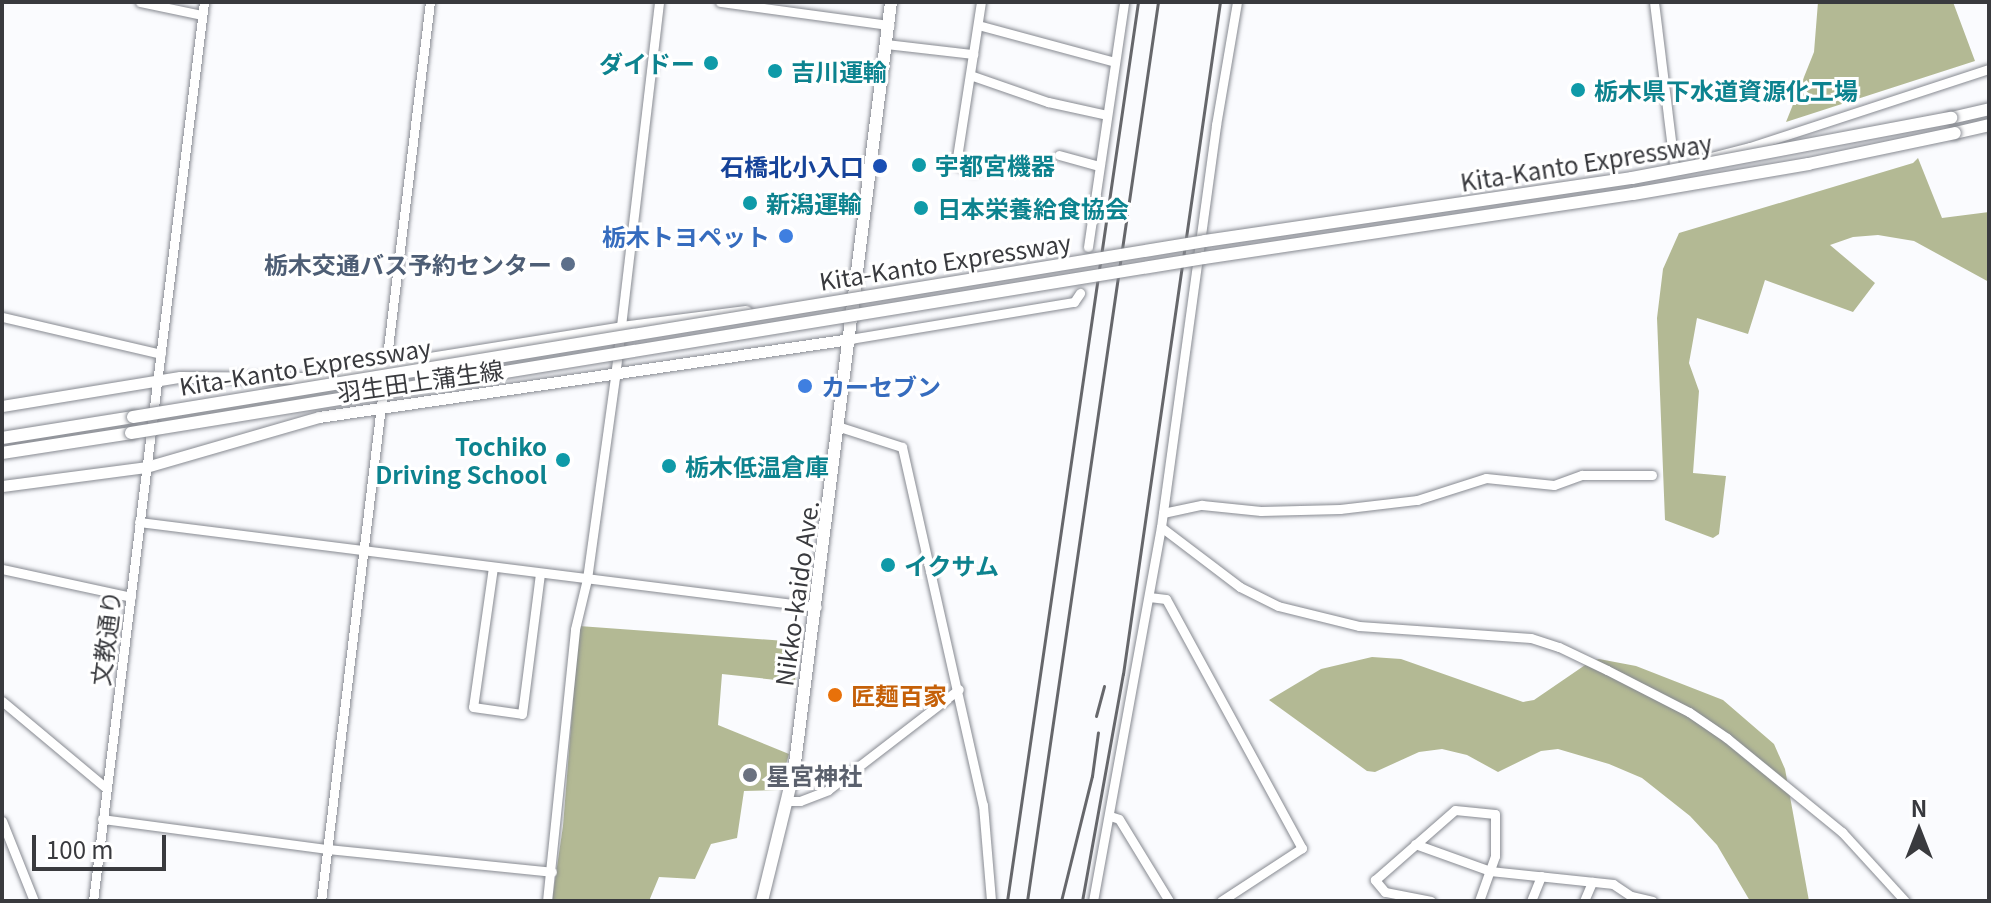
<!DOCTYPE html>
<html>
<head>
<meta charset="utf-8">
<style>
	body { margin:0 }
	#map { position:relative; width:1991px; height:903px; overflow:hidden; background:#fafbfe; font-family:Georgia,"Noto Sans JP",serif }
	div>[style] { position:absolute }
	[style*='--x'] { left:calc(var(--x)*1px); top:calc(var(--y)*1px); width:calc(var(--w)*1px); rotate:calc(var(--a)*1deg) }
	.forest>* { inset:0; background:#b3b994 }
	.roads { filter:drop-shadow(0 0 2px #878a91) drop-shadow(0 0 2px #878a91) }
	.minor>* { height:9px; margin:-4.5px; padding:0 4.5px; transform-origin:4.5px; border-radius:4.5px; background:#fff }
	.major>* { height:11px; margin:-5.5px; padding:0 5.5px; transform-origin:5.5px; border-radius:5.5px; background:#fff }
	.highway>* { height:12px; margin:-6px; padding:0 6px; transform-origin:6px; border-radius:6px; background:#fff }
	.rail>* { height:3px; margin:-1.5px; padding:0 1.5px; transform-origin:1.5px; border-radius:1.5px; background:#66676b }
	.bridges { filter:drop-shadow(0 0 2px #878a91) drop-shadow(0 0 2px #878a91) }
	.highway-bridge>* { height:12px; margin:-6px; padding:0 6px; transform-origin:6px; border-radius:6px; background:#fff }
	.dots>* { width:22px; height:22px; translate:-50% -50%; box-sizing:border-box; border:4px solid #fff; border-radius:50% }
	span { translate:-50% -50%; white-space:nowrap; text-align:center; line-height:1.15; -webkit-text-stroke:6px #fff; paint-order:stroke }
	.culture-label { font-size:24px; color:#0d838f; font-weight:700 }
	.right { translate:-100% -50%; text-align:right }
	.left { translate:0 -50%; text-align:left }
	.street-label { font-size:24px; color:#393a3e }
	.transit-label { font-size:24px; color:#164399; font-weight:700 }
	.shop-label { font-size:24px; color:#366cbe; font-weight:700 }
	.service-label { font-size:24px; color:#4e5e75; font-weight:700 }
	.food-label { font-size:24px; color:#c56008; font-weight:700 }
	.worship-label { font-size:24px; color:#5b616d; font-weight:700 }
	.frame { position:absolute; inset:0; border:4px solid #393a3e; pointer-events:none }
	.north { position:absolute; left:1879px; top:791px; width:80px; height:80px; -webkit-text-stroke:6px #fff; paint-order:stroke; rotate:0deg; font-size:22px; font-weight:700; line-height:32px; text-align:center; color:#393a3e }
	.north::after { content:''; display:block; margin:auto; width:28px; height:36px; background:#393a3e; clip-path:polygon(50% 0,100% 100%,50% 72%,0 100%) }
	.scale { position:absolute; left:32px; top:835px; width:134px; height:36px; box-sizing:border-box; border:4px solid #393a3e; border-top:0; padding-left:10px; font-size:24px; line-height:28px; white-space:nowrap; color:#393a3e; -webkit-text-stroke:6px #fff; paint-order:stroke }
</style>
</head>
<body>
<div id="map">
	<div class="forest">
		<div style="clip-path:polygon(1818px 2px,1953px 2px,1975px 61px,1786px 122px,1814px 52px)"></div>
		<div style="clip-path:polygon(1918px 158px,1942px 218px,1989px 212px,1989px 282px,1914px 241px,1878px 235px,1853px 237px,1830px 245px,1875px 283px,1853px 312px,1765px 280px,1748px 334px,1697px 318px,1689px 363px,1699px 391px,1693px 473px,1726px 476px,1719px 534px,1713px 538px,1665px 520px,1657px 318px,1663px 269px,1679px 233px,1913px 163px)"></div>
		<div style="clip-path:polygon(579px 626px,799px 642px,795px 682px,722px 674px,718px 725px,789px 754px,779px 790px,744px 791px,737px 838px,711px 844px,695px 879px,659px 877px,649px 901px,552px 901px,563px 826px)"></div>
		<div style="clip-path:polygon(1372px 657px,1401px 659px,1523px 702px,1534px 700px,1591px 661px,1599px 659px,1636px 666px,1723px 700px,1774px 744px,1785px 769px,1809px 901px,1750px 901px,1717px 845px,1690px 816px,1642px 778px,1609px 764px,1558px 749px,1541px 751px,1498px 772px,1467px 755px,1442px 749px,1419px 752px,1375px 772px,1367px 771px,1269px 700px,1321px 669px)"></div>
	</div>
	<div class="roads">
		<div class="minor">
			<div style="--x:140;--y:2;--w:63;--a:11.8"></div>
			<div style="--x:720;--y:2;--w:171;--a:7.8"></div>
			<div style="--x:1654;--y:2;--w:165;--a:83"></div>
			<div style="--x:978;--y:25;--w:142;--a:15.1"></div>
			<div style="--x:886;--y:44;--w:88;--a:6.6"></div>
			<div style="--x:973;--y:54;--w:53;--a:-81.3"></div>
			<div style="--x:973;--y:54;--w:111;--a:98.8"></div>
			<div style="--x:956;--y:164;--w:19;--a:21"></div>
			<div style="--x:970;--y:75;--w:83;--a:19.1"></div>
			<div style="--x:1048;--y:102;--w:60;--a:12.4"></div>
			<div style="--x:1059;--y:155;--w:41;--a:15.4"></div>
			<div style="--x:1699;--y:160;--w:53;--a:-14.3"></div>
			<div style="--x:1750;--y:147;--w:251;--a:-18.1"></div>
			<div style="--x:1088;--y:247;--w:248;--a:-81.6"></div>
			<div style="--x:2;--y:317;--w:163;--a:13.1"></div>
			<div style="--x:850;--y:339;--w:227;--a:-9.4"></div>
			<div style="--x:1074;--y:302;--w:11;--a:-56"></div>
			<div style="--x:840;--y:427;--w:65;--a:17.9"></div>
			<div style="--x:902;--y:447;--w:367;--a:77.3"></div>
			<div style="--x:983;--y:805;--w:96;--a:85.2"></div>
			<div style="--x:1163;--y:513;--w:40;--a:-12"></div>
			<div style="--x:1202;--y:505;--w:59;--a:5.8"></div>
			<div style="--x:1261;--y:511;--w:79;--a:-1.5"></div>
			<div style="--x:1340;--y:509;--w:78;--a:-6.7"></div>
			<div style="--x:1417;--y:500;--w:72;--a:-17.7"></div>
			<div style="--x:1486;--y:478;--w:68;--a:5.9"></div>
			<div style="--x:1554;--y:485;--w:30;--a:-20"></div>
			<div style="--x:1582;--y:475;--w:70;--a:0"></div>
			<div style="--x:139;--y:522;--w:683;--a:7.15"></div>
			<div style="--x:1161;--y:527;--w:99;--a:37.2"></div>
			<div style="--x:1240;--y:587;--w:42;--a:26.6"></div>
			<div style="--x:1278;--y:606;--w:83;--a:13.9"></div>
			<div style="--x:1359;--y:626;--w:172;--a:4"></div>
			<div style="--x:1531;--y:638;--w:29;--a:18"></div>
			<div style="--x:1559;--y:647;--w:53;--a:25.6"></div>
			<div style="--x:1607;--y:670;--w:92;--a:27.1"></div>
			<div style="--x:1689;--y:712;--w:46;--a:34.4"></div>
			<div style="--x:1727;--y:738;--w:149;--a:39.3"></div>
			<div style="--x:1842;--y:832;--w:93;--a:47.6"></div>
			<div style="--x:493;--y:567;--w:141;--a:98.1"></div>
			<div style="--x:473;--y:707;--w:49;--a:8.1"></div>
			<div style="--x:522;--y:714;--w:142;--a:-82.7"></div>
			<div style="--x:2;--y:569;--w:132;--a:12.2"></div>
			<div style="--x:1149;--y:597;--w:17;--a:7"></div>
			<div style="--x:1166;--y:599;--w:284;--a:61.4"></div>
			<div style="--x:1302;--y:848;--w:97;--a:146.8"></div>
			<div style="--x:2;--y:701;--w:136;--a:39.9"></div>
			<div style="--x:788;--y:801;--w:12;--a:0"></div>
			<div style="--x:800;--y:801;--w:30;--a:-21"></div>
			<div style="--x:828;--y:790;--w:165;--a:-37.6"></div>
			<div style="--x:1110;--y:816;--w:9;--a:18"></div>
			<div style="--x:1119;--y:819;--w:96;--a:58.6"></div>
			<div style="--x:102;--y:819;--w:227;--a:7.6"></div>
			<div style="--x:327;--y:849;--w:226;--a:5.8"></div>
			<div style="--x:2;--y:821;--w:86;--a:68.2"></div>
			<div style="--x:1415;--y:844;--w:80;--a:19.8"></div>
			<div style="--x:1490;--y:871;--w:124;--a:6"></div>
			<div style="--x:1613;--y:884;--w:22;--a:34"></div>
			<div style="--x:1631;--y:896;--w:22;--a:13"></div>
			<div style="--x:93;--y:901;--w:906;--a:-82.96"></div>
			<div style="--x:321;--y:901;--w:906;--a:-83.09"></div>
			<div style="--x:547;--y:901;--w:273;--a:-84.1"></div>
			<div style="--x:575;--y:629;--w:51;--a:-76.5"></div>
			<div style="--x:587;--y:579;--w:204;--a:-82.1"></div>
			<div style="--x:615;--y:377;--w:378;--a:-83.3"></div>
			<div style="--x:1093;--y:901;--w:380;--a:-79.7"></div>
			<div style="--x:1161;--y:527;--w:406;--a:-82.2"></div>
			<div style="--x:1216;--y:125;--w:125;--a:-80.3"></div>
			<div style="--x:1431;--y:901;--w:47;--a:-168.9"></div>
			<div style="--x:1385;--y:892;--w:16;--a:-130"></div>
			<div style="--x:1375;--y:880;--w:106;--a:-41.2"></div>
			<div style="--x:1455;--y:810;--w:40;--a:5.7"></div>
			<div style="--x:1495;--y:814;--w:42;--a:90"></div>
			<div style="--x:1495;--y:856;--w:48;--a:109.6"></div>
			<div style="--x:1531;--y:901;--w:27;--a:-68"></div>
			<div style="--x:1584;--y:901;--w:21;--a:-67"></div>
		</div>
		<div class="major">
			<div style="--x:2;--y:406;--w:180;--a:-9.3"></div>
			<div style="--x:180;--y:377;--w:124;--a:0.5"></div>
			<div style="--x:304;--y:378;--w:321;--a:-9.1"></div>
			<div style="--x:621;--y:327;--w:126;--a:-7.3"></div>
			<div style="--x:2;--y:486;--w:145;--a:-7.5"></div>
			<div style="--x:146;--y:467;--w:180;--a:-16.1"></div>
			<div style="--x:319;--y:417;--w:537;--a:-8.36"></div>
		</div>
		<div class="highway">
			<div style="--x:1951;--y:118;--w:39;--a:-13"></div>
			<div style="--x:1955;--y:133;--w:35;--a:-13"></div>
			<div style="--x:2;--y:438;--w:133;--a:-9.1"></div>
			<div style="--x:2;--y:453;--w:131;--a:-8.8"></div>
			<div style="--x:762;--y:901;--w:134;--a:-76.2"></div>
			<div style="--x:794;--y:771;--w:775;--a:-82.81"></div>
		</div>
	</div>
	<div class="rail">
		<div style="--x:1096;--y:716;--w:31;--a:-75"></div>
		<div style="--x:1007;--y:901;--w:908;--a:-81.71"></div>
		<div style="--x:1027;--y:901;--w:908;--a:-81.71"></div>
		<div style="--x:1061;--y:901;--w:129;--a:-76.1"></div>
		<div style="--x:1092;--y:776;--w:44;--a:-82.2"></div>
		<div style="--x:1082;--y:901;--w:231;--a:-79.8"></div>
		<div style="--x:1123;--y:674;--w:679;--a:-81.79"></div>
	</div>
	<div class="bridges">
		<div class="highway-bridge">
			<div style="--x:133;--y:417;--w:1086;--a:-9.32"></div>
			<div style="--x:1205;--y:241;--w:432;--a:-8.4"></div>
			<div style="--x:1632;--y:178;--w:325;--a:-10.7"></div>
			<div style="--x:131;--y:433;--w:1087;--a:-9.26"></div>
			<div style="--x:1204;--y:258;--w:434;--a:-8.5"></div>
			<div style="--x:1633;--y:194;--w:178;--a:-9.7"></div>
			<div style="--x:1808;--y:164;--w:150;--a:-11.9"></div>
		</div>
	</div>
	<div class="dots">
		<div style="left:711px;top:63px;background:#0f9aa8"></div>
		<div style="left:775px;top:71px;background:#0f9aa8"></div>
		<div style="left:1578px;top:90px;background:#0f9aa8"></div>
		<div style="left:919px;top:165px;background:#0f9aa8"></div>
		<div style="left:880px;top:166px;background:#1a4fb4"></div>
		<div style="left:750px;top:203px;background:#0f9aa8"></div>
		<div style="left:921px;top:208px;background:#0f9aa8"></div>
		<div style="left:786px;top:236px;background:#3f7fe0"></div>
		<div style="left:568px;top:264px;background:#5c6f8a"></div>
		<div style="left:805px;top:386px;background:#3f7fe0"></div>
		<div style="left:563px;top:460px;background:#0f9aa8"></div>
		<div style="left:669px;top:466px;background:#0f9aa8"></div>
		<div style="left:888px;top:565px;background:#0f9aa8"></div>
		<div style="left:835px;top:695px;background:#e8710a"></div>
		<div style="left:750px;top:775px;background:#6b7280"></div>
	</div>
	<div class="culture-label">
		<span class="right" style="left:695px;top:63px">ダイドー</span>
		<span class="left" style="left:791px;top:71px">吉川運輸</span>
		<span class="left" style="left:1594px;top:90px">栃木県下水道資源化工場</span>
		<span class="left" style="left:935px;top:165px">宇都宮機器</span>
		<span class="left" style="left:766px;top:203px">新潟運輸</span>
		<span class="left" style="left:937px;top:208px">日本栄養給食協会</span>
		<span class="right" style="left:547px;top:460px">Tochiko<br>Driving School</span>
		<span class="left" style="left:685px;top:466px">栃木低温倉庫</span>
		<span class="left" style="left:904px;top:565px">イクサム</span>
	</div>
	<div class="street-label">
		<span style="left:1586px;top:162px;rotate:-9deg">Kita-Kanto Expressway</span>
		<span style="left:945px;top:261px;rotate:-9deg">Kita-Kanto Expressway</span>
		<span style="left:305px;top:366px;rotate:-9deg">Kita-Kanto Expressway</span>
		<span style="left:420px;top:380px;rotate:-8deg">羽生田上蒲生線</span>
		<span style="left:796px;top:593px;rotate:-82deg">Nikko-kaido Ave.</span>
		<span style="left:105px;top:638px;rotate:-83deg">文教通り</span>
	</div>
	<div class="transit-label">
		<span class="right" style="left:864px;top:166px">石橋北小入口</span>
	</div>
	<div class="shop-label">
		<span class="right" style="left:770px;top:236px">栃木トヨペット</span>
		<span class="left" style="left:821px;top:386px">カーセブン</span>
	</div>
	<div class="service-label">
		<span class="right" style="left:552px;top:264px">栃木交通バス予約センター</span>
	</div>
	<div class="food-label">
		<span class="left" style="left:851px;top:695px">匠麺百家</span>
	</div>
	<div class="worship-label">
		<span class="left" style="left:766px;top:775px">星宮神社</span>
	</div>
	<div class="frame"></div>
	<div class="north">N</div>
	<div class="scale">100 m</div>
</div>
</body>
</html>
